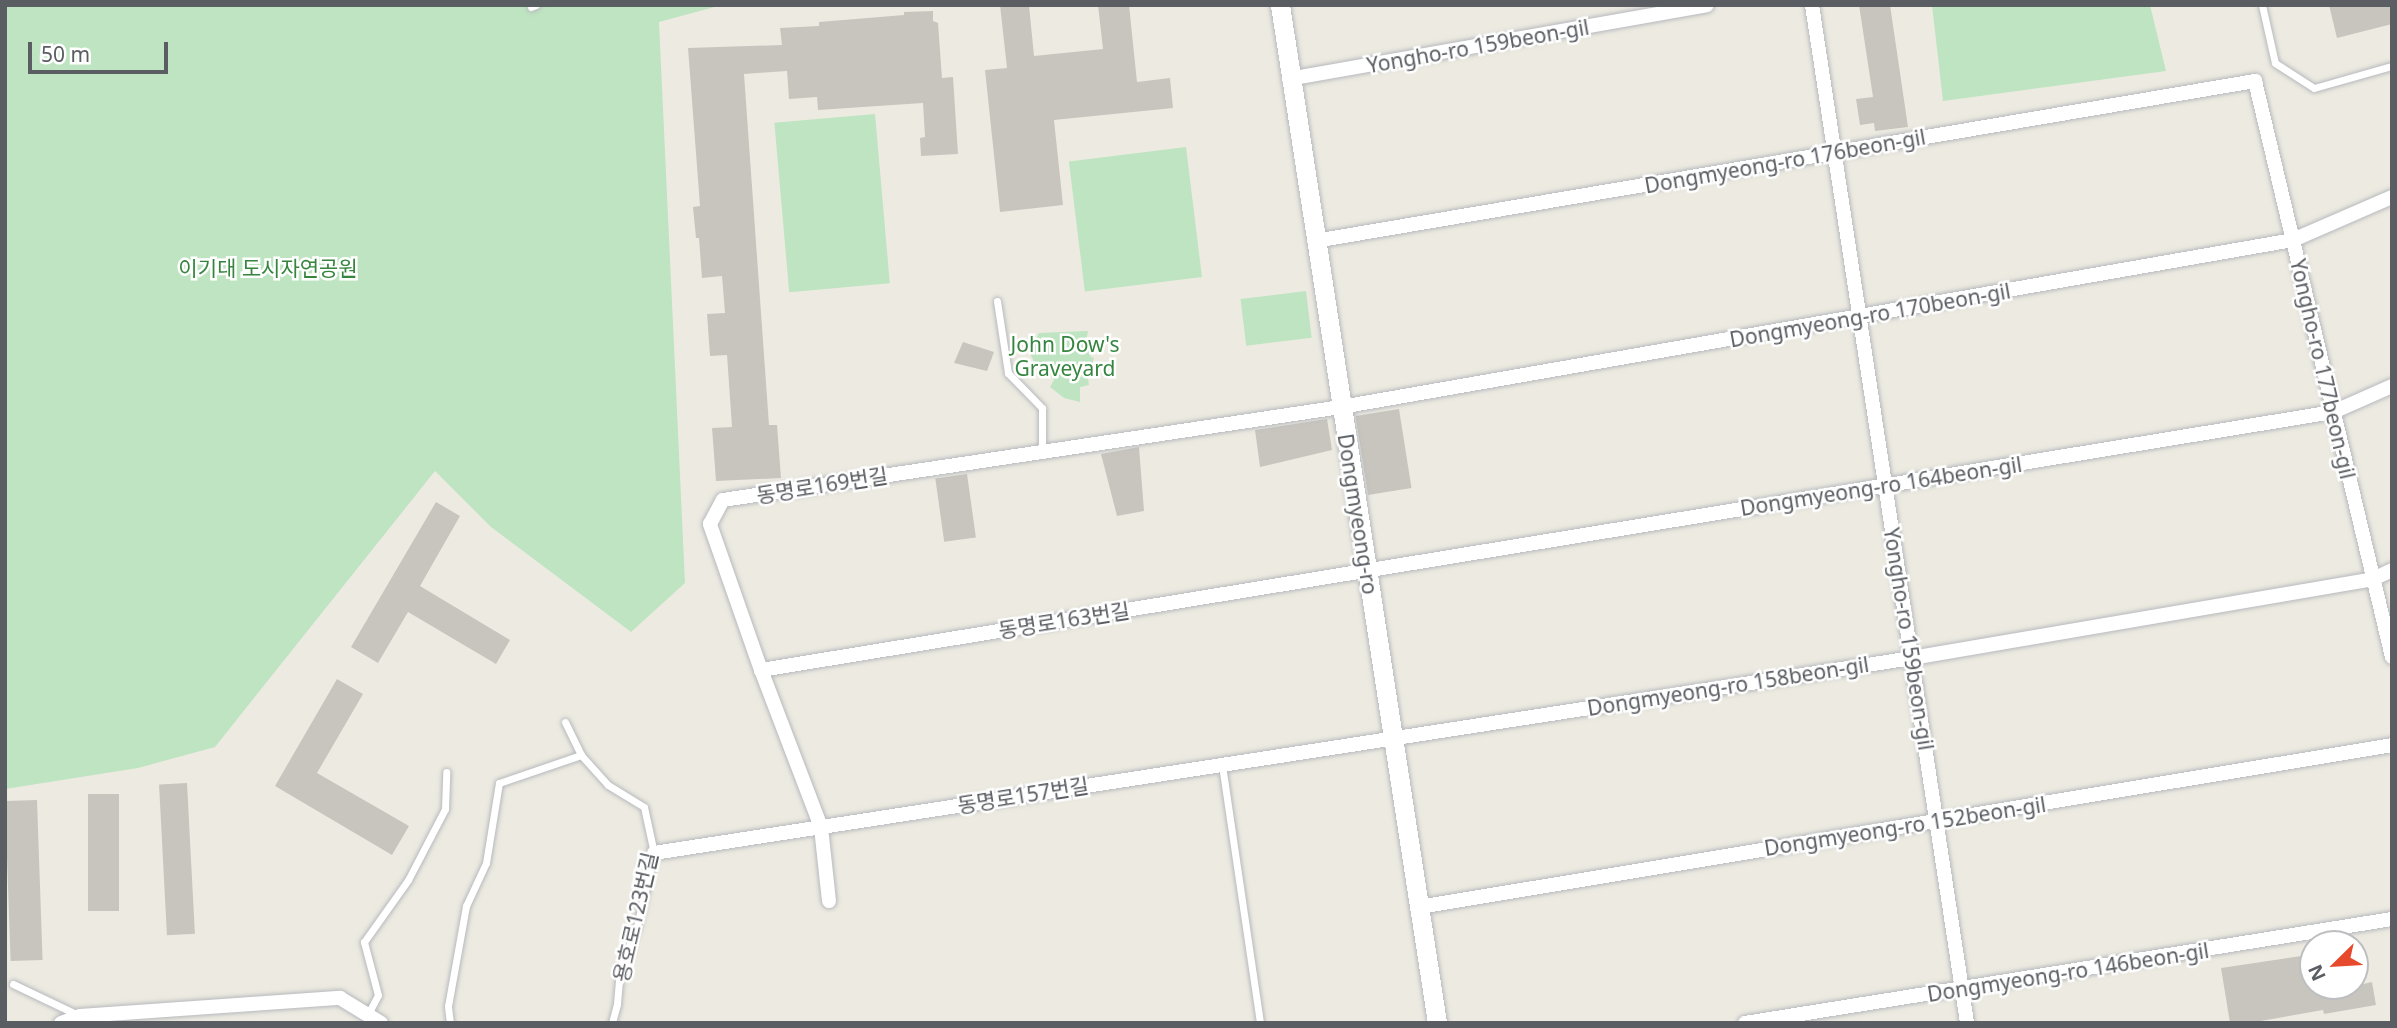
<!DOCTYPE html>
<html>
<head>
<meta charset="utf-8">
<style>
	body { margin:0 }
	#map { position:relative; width:2397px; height:1028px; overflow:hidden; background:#edebe1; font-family:"Noto Sans","Noto Sans KR",sans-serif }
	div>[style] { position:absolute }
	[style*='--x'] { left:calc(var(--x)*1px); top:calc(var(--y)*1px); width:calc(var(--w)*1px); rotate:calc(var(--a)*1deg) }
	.green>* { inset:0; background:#bee4c1; transform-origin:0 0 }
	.building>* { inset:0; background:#c8c5bf; transform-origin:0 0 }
	.roads { filter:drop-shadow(0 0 2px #b7b9be) drop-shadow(0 0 2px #b7b9be) }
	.service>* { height:7px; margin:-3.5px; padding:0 3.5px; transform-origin:3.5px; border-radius:3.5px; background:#fff }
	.minor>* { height:14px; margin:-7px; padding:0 7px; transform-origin:7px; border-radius:7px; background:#fff }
	.tertiary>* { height:19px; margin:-9.5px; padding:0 9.5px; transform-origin:9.5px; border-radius:9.5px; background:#fff }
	span { translate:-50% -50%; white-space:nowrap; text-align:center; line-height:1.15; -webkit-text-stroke:5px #fff; paint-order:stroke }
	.street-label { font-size:21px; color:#5a5d62 }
	.park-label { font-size:21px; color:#36853f }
	.frame { position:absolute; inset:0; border:7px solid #5a5d62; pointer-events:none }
	.north { position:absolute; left:2299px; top:930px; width:70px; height:70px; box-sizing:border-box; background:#fff; border:2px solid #bdbec0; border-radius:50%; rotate:246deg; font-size:19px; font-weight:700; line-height:28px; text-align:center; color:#5a5d62 }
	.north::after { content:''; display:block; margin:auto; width:24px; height:32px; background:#e7492d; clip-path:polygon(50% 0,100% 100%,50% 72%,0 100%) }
	.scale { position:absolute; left:28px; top:42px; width:140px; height:32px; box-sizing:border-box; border:4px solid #5a5d62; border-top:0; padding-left:9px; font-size:21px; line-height:24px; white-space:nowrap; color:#5a5d62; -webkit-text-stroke:5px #fff; paint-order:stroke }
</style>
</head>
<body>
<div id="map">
	<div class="green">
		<div style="clip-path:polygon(5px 5px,722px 5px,659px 22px,685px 583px,631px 632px,491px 527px,435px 471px,215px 747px,138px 768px,5px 789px)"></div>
		<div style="clip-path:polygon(1932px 5px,2150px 5px,2166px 71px,1943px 101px)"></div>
		<div style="left:875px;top:114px;width:170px;height:101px;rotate:85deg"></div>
		<div style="left:1186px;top:147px;width:131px;height:118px;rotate:83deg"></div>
		<div style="left:1306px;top:291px;width:47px;height:66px;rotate:83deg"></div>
		<div style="clip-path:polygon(1088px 331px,1086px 342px,1091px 357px,1094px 358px,1088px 378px,1089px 385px,1080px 387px,1080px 402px,1064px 398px,1050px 387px,1054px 380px,1035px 364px,1029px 351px,1039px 333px)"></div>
	</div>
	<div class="building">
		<div style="clip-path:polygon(1000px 5px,1029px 5px,1034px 56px,1103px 49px,1098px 5px,1129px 5px,1137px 82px,1170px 78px,1173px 108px,1054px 120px,1063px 205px,1000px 212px,985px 70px,1007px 68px)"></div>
		<div style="clip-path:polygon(1859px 5px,1890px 5px,1908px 127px,1875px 131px,1874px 123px,1860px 125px,1856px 99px,1873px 97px)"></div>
		<div style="clip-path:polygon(2329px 5px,2392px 5px,2392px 24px,2337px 38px)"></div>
		<div style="clip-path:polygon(933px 11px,933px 21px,938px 23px,942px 78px,953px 77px,958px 154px,921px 156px,920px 138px,925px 137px,923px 103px,818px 110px,817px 97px,789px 99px,787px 71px,744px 74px,769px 425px,777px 425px,781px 478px,716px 481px,712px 428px,732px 427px,727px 355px,710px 356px,707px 314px,725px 313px,722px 276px,702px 278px,699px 238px,696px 238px,693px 207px,700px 206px,688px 48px,782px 45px,780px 28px,819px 26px,819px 22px,904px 15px,904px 12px)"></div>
		<div style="clip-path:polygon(963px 342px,994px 352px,987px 371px,954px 363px)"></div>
		<div style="left:1399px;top:409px;width:80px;height:44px;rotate:81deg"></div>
		<div style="clip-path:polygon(1327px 419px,1332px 450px,1260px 467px,1255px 430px)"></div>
		<div style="clip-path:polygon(1139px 447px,1144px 511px,1117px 516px,1101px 454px)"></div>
		<div style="left:967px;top:474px;width:64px;height:32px;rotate:82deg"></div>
		<div style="clip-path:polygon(436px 502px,460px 516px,420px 586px,510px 640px,496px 664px,408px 612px,378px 663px,351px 647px)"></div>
		<div style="clip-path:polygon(337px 679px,363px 694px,317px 773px,409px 826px,392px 855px,275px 786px)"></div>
		<div style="left:187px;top:783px;width:151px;height:28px;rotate:87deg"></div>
		<div style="left:88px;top:794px;width:31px;height:117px"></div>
		<div style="left:37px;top:800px;width:160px;height:32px;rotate:88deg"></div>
		<div style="clip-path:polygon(2308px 955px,2313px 986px,2355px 986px,2372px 982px,2376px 1005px,2324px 1014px,2323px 1010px,2249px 1023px,2230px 1023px,2221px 968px)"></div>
	</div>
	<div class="roads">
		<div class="service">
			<div style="--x:2262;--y:5;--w:59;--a:77.4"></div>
			<div style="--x:2275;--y:63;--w:46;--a:32.7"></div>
			<div style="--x:2314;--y:88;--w:81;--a:-15.8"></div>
			<div style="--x:531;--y:7;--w:5;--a:-22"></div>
			<div style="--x:997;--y:301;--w:73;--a:81.3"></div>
			<div style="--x:1008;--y:373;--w:49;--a:45.8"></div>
			<div style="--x:1042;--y:408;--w:43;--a:90"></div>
			<div style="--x:565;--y:722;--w:37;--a:64"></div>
			<div style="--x:1222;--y:765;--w:261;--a:81.6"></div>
			<div style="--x:13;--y:984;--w:72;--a:25.5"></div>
			<div style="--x:368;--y:1014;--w:21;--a:-62"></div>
			<div style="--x:378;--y:995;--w:55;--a:-104.8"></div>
			<div style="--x:364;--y:942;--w:76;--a:-54.6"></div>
			<div style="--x:408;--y:880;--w:80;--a:-62.5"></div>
			<div style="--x:445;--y:809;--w:37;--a:-88"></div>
			<div style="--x:450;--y:1023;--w:17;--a:-97"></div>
			<div style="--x:448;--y:1006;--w:102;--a:-79.8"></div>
			<div style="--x:466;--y:906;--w:47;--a:-65.1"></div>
			<div style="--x:486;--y:863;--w:81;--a:-80.8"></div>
			<div style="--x:499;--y:783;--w:87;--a:-18.9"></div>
			<div style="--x:581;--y:755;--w:40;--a:48"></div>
			<div style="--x:608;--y:785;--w:42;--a:31.4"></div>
			<div style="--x:644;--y:807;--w:47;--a:77.7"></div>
			<div style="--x:654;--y:853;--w:75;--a:103.1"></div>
			<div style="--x:637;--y:926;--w:46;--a:111.6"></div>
			<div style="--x:620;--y:969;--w:35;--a:95"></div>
			<div style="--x:617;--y:1004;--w:20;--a:105"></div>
		</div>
		<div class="minor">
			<div style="--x:1812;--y:5;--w:1030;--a:81.34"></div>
			<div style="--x:1289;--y:79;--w:424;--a:-10"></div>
			<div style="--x:1315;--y:241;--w:954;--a:-9.66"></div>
			<div style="--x:2255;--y:81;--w:592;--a:76.62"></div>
			<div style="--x:761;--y:670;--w:1593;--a:-9.32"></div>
			<div style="--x:2333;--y:412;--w:64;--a:-23.8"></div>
			<div style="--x:654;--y:853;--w:1273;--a:-8.81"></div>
			<div style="--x:1912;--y:658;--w:468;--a:-9.7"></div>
			<div style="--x:2373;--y:579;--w:21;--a:-25"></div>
			<div style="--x:829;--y:901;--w:74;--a:-96.2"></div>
			<div style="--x:821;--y:827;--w:168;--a:-110.9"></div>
			<div style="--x:761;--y:670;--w:155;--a:-109.3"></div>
			<div style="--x:710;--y:524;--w:27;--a:-62"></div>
			<div style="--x:723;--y:500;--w:625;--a:-8.56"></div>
			<div style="--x:1341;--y:407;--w:967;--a:-9.95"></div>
			<div style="--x:2293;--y:240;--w:108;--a:-23.5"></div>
			<div style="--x:1419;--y:907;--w:986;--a:-9.45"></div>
			<div style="--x:61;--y:1023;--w:20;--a:-20"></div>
			<div style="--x:80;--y:1016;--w:261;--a:-4"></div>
			<div style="--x:340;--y:998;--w:48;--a:31.4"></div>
			<div style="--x:1745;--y:1023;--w:655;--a:-9.13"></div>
		</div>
		<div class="tertiary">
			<div style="--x:1280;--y:5;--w:1030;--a:81.23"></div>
		</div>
	</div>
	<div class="street-label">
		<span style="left:1478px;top:46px;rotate:-10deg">Yongho-ro 159beon-gil</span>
		<span style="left:1785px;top:161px;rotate:-10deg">Dongmyeong-ro 176beon-gil</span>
		<span style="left:1870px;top:315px;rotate:-10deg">Dongmyeong-ro 170beon-gil</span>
		<span style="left:2323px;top:369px;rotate:77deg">Yongho-ro 177beon-gil</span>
		<span style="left:822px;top:485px;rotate:-9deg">동명로169번길</span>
		<span style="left:1881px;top:486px;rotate:-9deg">Dongmyeong-ro 164beon-gil</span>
		<span style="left:1358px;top:514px;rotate:81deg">Dongmyeong-ro</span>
		<span style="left:1064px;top:620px;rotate:-9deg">동명로163번길</span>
		<span style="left:1909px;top:639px;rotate:81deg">Yongho-ro 159beon-gil</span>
		<span style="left:1728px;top:686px;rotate:-9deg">Dongmyeong-ro 158beon-gil</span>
		<span style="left:1023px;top:795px;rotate:-9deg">동명로157번길</span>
		<span style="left:1905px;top:826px;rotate:-9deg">Dongmyeong-ro 152beon-gil</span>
		<span style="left:635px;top:917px;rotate:-77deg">용호로123번길</span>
		<span style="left:2068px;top:972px;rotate:-9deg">Dongmyeong-ro 146beon-gil</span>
	</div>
	<div class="park-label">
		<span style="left:268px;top:268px">이기대 도시자연공원</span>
		<span style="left:1065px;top:356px">John Dow's<br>Graveyard</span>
	</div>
	<div class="frame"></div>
	<div class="north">N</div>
	<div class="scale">50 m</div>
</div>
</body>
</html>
